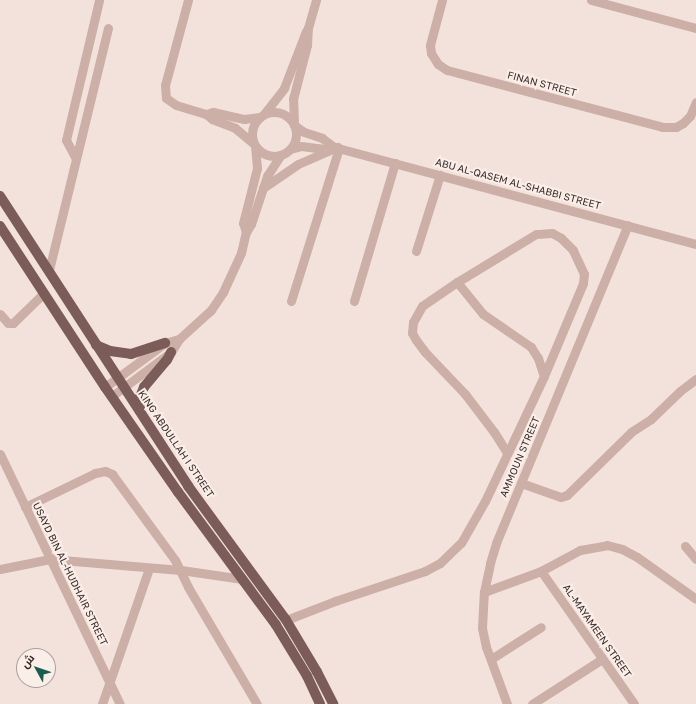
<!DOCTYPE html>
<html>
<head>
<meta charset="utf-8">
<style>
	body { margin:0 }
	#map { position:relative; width:696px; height:704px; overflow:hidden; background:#f3e2db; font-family:"Golos Text",Cairo,sans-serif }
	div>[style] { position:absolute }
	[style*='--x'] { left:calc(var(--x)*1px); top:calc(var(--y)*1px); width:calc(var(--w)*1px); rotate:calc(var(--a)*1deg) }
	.minor>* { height:9px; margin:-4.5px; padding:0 4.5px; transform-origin:4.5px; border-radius:4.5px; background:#ccafa6 }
	.minor>.ring { margin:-4.5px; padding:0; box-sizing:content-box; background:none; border:9px solid #ccafa6; border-radius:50% }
	.major>* { height:10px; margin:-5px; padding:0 5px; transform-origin:5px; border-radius:5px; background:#7b5c58 }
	span { translate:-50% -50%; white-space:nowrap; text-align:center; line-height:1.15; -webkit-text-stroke:4px #faeee8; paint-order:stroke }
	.street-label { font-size:10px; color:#382928 }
	.north { position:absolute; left:16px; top:648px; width:40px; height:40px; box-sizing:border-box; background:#faeee8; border:1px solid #ac9f9b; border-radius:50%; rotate:310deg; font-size:11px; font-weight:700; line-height:16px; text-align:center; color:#382928 }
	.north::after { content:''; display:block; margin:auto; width:14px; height:18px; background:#1b5c51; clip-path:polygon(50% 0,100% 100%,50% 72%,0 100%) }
</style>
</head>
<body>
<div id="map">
	<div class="minor">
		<div style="--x:188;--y:0;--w:88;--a:105.1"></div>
		<div style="--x:165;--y:85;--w:13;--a:86"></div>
		<div style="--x:166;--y:98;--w:12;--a:35"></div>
		<div style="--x:176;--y:105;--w:31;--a:17"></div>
		<div style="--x:206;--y:114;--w:8;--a:40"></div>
		<div style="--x:212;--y:119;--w:25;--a:21"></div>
		<div style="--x:235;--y:128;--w:23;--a:40"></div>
		<div style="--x:442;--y:0;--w:47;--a:104.9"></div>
		<div style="--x:430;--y:45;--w:8;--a:83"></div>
		<div style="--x:431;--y:53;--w:13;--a:58"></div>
		<div style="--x:438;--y:64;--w:11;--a:34"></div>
		<div style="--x:447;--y:70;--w:222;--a:14.8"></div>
		<div style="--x:662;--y:127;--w:14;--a:0"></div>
		<div style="--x:676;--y:127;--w:8;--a:-30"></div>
		<div style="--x:683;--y:123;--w:10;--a:-45"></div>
		<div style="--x:690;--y:116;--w:15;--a:-67"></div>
		<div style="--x:591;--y:0;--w:109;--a:14.9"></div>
		<div class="ring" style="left:252px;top:112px;width:35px;height:35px"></div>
		<div style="--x:206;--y:114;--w:7;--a:-16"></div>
		<div style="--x:213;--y:112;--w:32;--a:13"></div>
		<div style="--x:244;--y:119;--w:16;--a:-7"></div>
		<div style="--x:264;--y:114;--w:33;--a:-52"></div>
		<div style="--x:284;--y:88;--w:61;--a:-68.9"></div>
		<div style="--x:294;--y:123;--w:24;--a:-92"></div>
		<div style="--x:293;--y:99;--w:56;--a:-75.5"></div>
		<div style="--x:307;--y:45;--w:17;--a:-87"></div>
		<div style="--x:308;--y:28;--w:29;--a:-74"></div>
		<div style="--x:294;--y:125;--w:12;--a:35"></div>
		<div style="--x:304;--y:132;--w:19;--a:18"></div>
		<div style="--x:322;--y:138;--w:15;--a:37"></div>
		<div style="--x:334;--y:147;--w:375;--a:15"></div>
		<div style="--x:290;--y:149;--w:11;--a:-15"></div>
		<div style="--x:301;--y:146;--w:26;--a:7"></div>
		<div style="--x:75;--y:157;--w:19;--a:-118"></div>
		<div style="--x:66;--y:140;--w:144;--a:-76.7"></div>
		<div style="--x:263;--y:188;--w:42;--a:-34.4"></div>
		<div style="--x:298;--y:164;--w:43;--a:-23.6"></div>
		<div style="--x:246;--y:232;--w:9;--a:-108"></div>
		<div style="--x:243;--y:223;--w:57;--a:-75.7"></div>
		<div style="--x:257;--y:168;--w:22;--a:-95"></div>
		<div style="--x:416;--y:251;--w:80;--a:-72.5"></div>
		<div style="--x:49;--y:270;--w:249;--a:-76.3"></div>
		<div style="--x:457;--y:282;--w:41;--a:50.9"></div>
		<div style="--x:483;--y:314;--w:58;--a:34.5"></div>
		<div style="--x:531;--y:347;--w:13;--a:58"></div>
		<div style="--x:538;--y:358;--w:19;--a:72"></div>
		<div style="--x:291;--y:301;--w:160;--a:-72.6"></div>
		<div style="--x:354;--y:301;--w:144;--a:-73.5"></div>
		<div style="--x:0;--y:314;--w:12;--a:48"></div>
		<div style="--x:8;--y:323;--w:5;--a:0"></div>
		<div style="--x:13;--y:323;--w:43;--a:-44.1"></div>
		<div style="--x:105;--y:387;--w:74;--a:-36.3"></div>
		<div style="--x:165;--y:343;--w:15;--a:-16"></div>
		<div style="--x:112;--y:396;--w:74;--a:-36.7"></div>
		<div style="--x:171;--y:352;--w:15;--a:-58"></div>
		<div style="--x:179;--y:339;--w:43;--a:-42.2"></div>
		<div style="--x:211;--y:310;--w:22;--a:-56"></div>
		<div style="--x:223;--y:292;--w:43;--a:-65.2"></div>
		<div style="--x:241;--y:253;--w:22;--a:-77"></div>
		<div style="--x:246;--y:232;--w:9;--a:-58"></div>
		<div style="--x:251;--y:224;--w:51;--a:-71.6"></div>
		<div style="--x:267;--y:176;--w:24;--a:-57"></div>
		<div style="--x:0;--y:454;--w:277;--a:64.4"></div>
		<div style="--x:521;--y:483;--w:42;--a:19.3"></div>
		<div style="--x:561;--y:497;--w:6;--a:-18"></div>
		<div style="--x:567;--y:495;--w:90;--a:-44.5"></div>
		<div style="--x:631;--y:432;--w:24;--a:-33"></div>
		<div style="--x:651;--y:419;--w:40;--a:-44"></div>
		<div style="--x:680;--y:391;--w:20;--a:-37"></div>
		<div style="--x:25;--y:507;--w:78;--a:-25.9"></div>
		<div style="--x:95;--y:473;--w:10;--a:-11"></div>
		<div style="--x:105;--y:471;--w:8;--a:23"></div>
		<div style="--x:112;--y:474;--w:107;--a:53.8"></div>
		<div style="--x:175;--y:560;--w:30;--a:64"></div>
		<div style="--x:188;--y:587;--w:136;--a:59.5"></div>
		<div style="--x:685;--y:546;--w:17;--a:50"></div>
		<div style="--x:0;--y:569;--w:51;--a:-11.3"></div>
		<div style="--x:50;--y:559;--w:131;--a:4.8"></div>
		<div style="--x:181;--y:570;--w:62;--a:8.4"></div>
		<div style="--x:541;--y:571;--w:162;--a:55"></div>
		<div style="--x:484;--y:592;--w:61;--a:-20.2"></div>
		<div style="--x:541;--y:571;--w:44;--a:-28.3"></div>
		<div style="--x:580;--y:550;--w:27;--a:-10"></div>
		<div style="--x:607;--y:545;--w:16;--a:15"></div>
		<div style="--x:622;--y:549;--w:17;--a:28"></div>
		<div style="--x:637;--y:557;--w:72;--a:35.4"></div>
		<div style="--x:286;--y:620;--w:53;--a:-21.2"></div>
		<div style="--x:335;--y:601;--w:95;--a:-18.4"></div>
		<div style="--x:425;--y:571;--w:17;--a:-28"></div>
		<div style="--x:440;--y:563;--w:29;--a:-44"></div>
		<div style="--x:461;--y:543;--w:48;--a:-60.3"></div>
		<div style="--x:485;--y:501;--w:138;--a:-64.7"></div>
		<div style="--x:544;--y:376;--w:101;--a:-67.2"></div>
		<div style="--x:583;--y:283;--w:9;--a:-84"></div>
		<div style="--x:584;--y:274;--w:26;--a:-115"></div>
		<div style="--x:573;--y:250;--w:17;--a:-135"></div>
		<div style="--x:561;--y:238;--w:10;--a:-151"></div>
		<div style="--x:552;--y:233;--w:16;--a:176"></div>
		<div style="--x:536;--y:234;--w:92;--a:148.7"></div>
		<div style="--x:457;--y:282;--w:42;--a:145.6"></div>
		<div style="--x:422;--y:306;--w:18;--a:119"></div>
		<div style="--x:413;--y:322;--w:11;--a:95"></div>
		<div style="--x:412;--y:333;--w:8;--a:60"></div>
		<div style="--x:416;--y:340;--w:15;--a:53"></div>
		<div style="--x:425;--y:352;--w:58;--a:46.4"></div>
		<div style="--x:465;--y:394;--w:48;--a:52.7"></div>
		<div style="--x:494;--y:432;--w:25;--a:58"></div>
		<div style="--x:491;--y:659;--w:59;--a:-32.6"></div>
		<div style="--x:102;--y:704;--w:144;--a:-70.9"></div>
		<div style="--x:507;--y:704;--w:61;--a:-110.2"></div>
		<div style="--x:486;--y:647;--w:19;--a:-102"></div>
		<div style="--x:482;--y:628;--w:36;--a:-87"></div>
		<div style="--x:484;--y:592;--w:30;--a:-78"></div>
		<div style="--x:490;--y:563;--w:21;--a:-73"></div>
		<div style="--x:496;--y:543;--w:344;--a:-67.5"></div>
		<div style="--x:532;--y:704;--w:83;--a:-32.7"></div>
	</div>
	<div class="major">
		<div style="--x:0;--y:196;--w:346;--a:57"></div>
		<div style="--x:188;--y:486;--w:166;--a:53.8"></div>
		<div style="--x:286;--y:620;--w:61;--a:59.2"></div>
		<div style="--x:317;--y:672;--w:36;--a:63"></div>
		<div style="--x:0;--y:226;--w:192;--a:56.9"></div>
		<div style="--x:105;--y:387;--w:128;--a:55.2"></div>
		<div style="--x:178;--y:492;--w:165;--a:53.6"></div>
		<div style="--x:276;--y:625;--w:60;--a:58.7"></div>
		<div style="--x:307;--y:676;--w:31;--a:65"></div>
		<div style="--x:96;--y:345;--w:15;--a:23"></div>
		<div style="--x:110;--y:351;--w:21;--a:8"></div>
		<div style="--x:131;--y:354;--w:36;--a:-18"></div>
		<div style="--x:140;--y:411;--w:14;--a:-90"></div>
		<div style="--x:140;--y:397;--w:11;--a:-68"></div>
		<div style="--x:144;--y:387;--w:35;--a:-50"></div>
		<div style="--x:167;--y:360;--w:9;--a:-63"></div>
	</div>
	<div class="street-label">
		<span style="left:542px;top:84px;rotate:15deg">FINAN STREET</span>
		<span style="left:518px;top:184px;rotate:15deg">ABU AL-QASEM AL-SHABBI STREET</span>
		<span style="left:176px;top:444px;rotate:56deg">KING ABDULLAH I STREET</span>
		<span style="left:520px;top:457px;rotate:-67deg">AMMOUN STREET</span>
		<span style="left:70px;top:574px;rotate:64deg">USAYD BIN AL-HUDHAIR STREET</span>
		<span style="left:597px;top:631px;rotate:55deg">AL-MAYAMEEN STREET</span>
	</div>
	<div class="north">ش</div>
</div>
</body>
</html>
